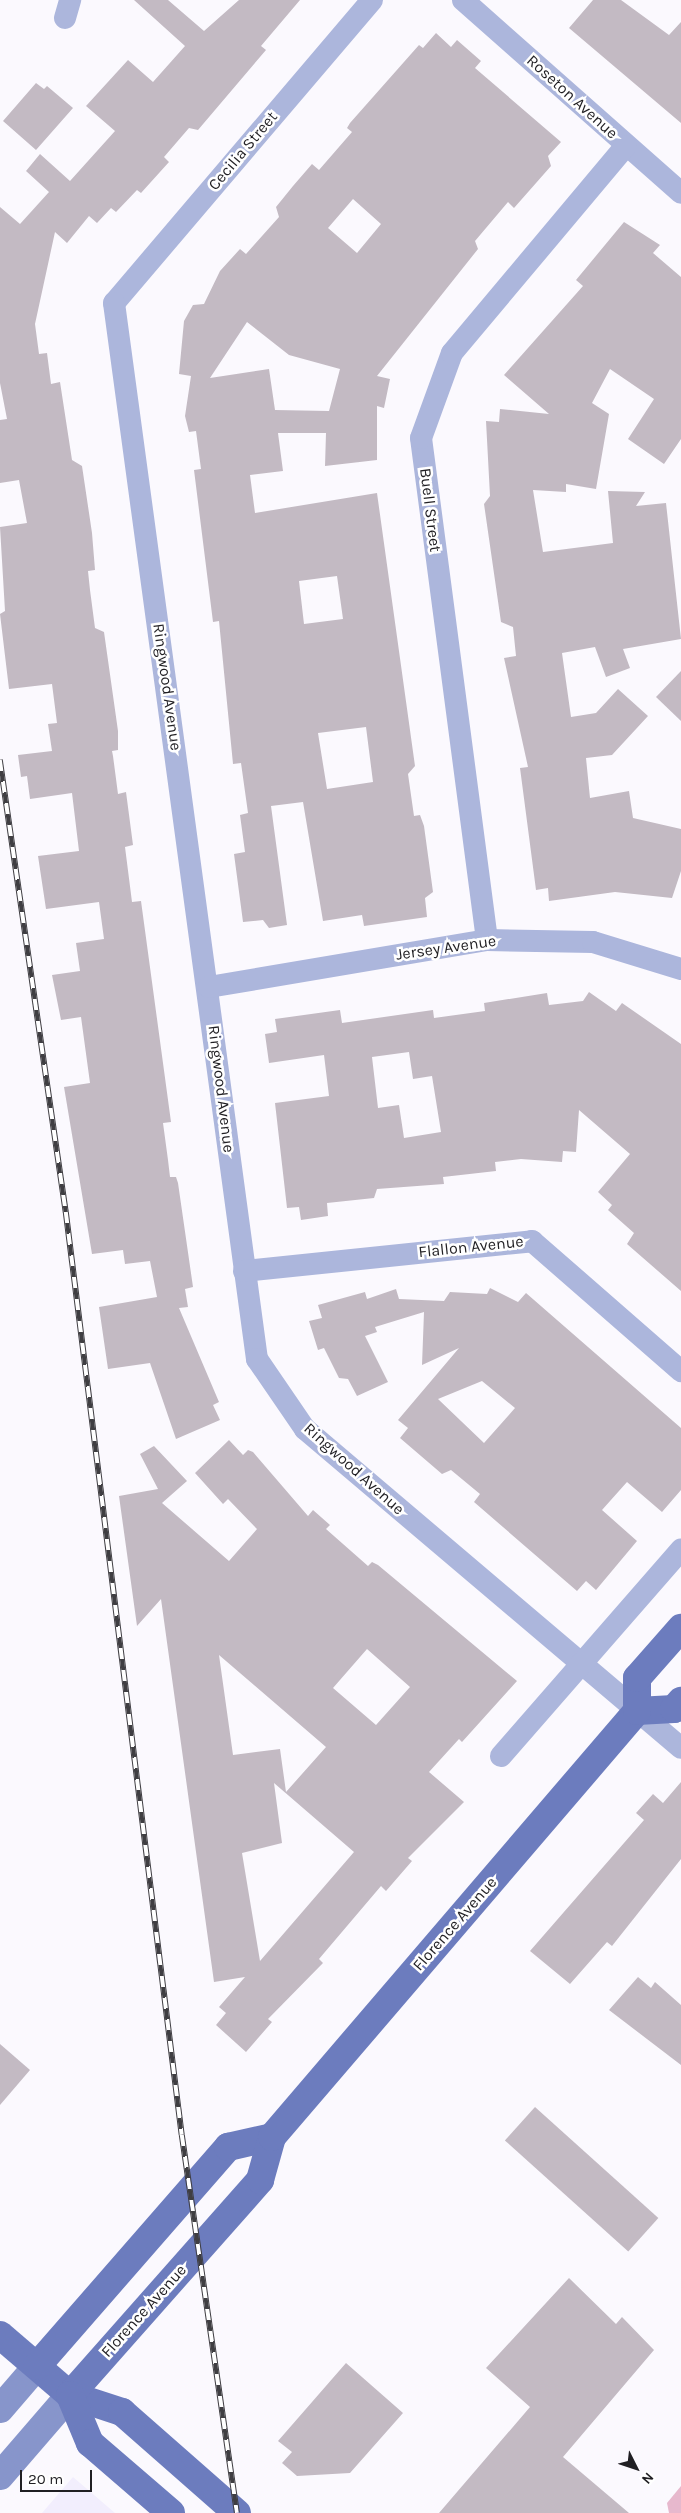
<!DOCTYPE html>
<html>
<head>
<meta charset="utf-8">
<style>
	body { margin:0 }
	#map { position:relative; width:681px; height:2513px; overflow:hidden; background:#fbf9fe; font-family:Karla,sans-serif }
	div>[style] { position:absolute }
	[style*='--x'] { left:calc(var(--x)*1px); top:calc(var(--y)*1px); width:calc(var(--w)*1px); rotate:calc(var(--a)*1deg) }
	.built>* { inset:0; background:#f2eefd }
	.green>* { inset:0; background:#e7b8cd }
	.building>* { inset:0; background:#c3bac3; transform-origin:0 0 }
	.minor>* { height:22px; margin:-11px; padding:0 11px; transform-origin:11px; border-radius:11px; background:#acb6dc }
	.secondary>* { height:28px; margin:-14px; padding:0 14px; transform-origin:14px; border-radius:14px; background:#8795cb }
	.primary>* { height:28px; margin:-14px; padding:0 14px; transform-origin:14px; border-radius:14px; background:#6c7cbe }
	.rail>* { height:5.5px; margin-top:-2.75px; transform-origin:0; background:repeating-linear-gradient(90deg,#fff 0 11px,#3f3e42 0 22px); box-sizing:border-box; border-block:1px solid #3f3e42 }
	span { translate:-50% -50%; white-space:nowrap; text-align:center; line-height:1.15; -webkit-text-stroke:5px #fff; paint-order:stroke }
	.street-label { font-size:16px; color:#201f23 }
	.north { position:absolute; left:611px; top:2443px; width:50px; height:50px; -webkit-text-stroke:4px #fff; paint-order:stroke; rotate:131deg; font-size:14px; font-weight:700; line-height:20px; text-align:center; color:#201f23 }
	.north::after { content:''; display:block; margin:auto; width:18px; height:22px; background:#201f23; clip-path:polygon(50% 0,100% 100%,50% 72%,0 100%) }
	.scale { position:absolute; left:20px; top:2470px; width:72px; height:22px; box-sizing:border-box; border:2px solid #201f23; border-top:0; padding-left:6px; font-size:15px; line-height:18px; white-space:nowrap; color:#201f23; -webkit-text-stroke:4px #fff; paint-order:stroke }
</style>
</head>
<body>
<div id="map">
	<div class="built">
		<div style="clip-path:polygon(73px 2477px,115px 2513px,42px 2513px)"></div>
	</div>
	<div class="green">
		<div style="clip-path:polygon(681px 2486px,681px 2513px,669px 2513px,667px 2503px)"></div>
	</div>
	<div class="building">
		<div style="clip-path:polygon(134px 0,168px 0,204px 31px,239px 0,300px 0,261px 46px,266px 50px,198px 130px,189px 128px,164px 157px,169px 162px,141px 193px,137px 190px,116px 212px,111px 208px,97px 223px,89px 216px,67px 243px,55px 232px,35px 324px,39px 354px,47px 353px,51px 384px,60px 382px,72px 460px,82px 466px,92px 533px,95px 570px,88px 571px,90px 590px,95px 628px,104px 632px,118px 731px,118px 750px,112px 751px,113px 756px,118px 794px,126px 792px,133px 845px,125px 847px,132px 902px,141px 901px,171px 1122px,163px 1123px,168px 1160px,170px 1177px,176px 1177px,178px 1183px,193px 1287px,185px 1289px,188px 1307px,179px 1308px,219px 1402px,213px 1405px,220px 1420px,176px 1439px,150px 1363px,108px 1369px,99px 1307px,157px 1297px,150px 1261px,125px 1264px,123px 1250px,92px 1254px,64px 1087px,90px 1083px,81px 1017px,61px 1020px,52px 975px,80px 971px,76px 943px,104px 939px,99px 902px,46px 909px,38px 856px,79px 851px,72px 793px,30px 799px,27px 776px,21px 777px,18px 755px,52px 751px,48px 724px,57px 723px,52px 684px,9px 689px,0 614px,5px 611px,0 527px,27px 523px,19px 480px,0 483px,0 420px,7px 419px,0 383px,0 207px,20px 224px,49px 192px,26px 171px,40px 154px,70px 181px,115px 131px,86px 106px,128px 60px,153px 82px,185px 46px)"></div>
		<div style="clip-path:polygon(593px 0,621px 0,669px 35px,681px 22px,681px 123px,569px 28px)"></div>
		<div style="clip-path:polygon(evenodd,436px 33px,451px 47px,457px 40px,481px 61px,475px 68px,561px 142px,548px 156px,551px 166px,514px 208px,508px 202px,475px 241px,478px 249px,377px 376px,390px 379px,384px 408px,377px 406px,377px 460px,325px 466px,326px 433px,278px 433px,283px 471px,250px 475px,255px 513px,377px 493px,415px 766px,408px 774px,414px 816px,420px 815px,424px 826px,433px 892px,425px 898px,427px 917px,364px 926px,362px 915px,323px 921px,303px 802px,271px 806px,287px 925px,269px 928px,263px 920px,243px 922px,234px 854px,245px 852px,240px 815px,248px 813px,241px 763px,233px 764px,219px 621px,213px 622px,194px 470px,201px 469px,196px 431px,189px 432px,185px 416px,191px 376px,179px 374px,184px 321px,193px 305px,204px 304px,220px 271px,240px 249px,246px 254px,279px 217px,276px 207px,293px 186px,312px 164px,319px 170px,352px 132px,347px 128px,350px 123px,419px 45px,423px 48px,436px 33px,353px 199px,381px 224px,357px 253px,328px 228px,353px 199px,436px 33px,247px 322px,289px 355px,340px 369px,329px 411px,275px 410px,269px 369px,210px 378px,247px 322px,436px 33px,337px 576px,343px 619px,304px 624px,299px 581px,337px 576px,436px 33px,366px 727px,373px 782px,327px 789px,318px 733px,366px 727px)"></div>
		<div style="clip-path:polygon(36px 83px,44px 89px,47px 86px,73px 108px,36px 150px,3px 121px)"></div>
		<div style="clip-path:polygon(624px 222px,660px 245px,653px 253px,681px 277px,681px 439px,664px 464px,628px 439px,654px 399px,610px 369px,592px 403px,609px 414px,596px 489px,566px 484px,566px 492px,533px 490px,543px 552px,613px 543px,608px 491px,645px 492px,636px 506px,666px 503px,681px 639px,623px 649px,630px 668px,606px 677px,595px 647px,562px 653px,571px 717px,596px 713px,618px 689px,648px 716px,612px 755px,586px 758px,590px 798px,629px 791px,633px 818px,681px 829px,681px 871px,672px 898px,615px 892px,549px 901px,548px 888px,536px 890px,520px 768px,528px 767px,504px 658px,516px 656px,513px 627px,501px 622px,484px 504px,490px 496px,486px 421px,499px 422px,500px 409px,549px 414px,504px 375px,583px 286px,576px 280px)"></div>
		<div style="clip-path:polygon(681px 671px,681px 721px,656px 697px)"></div>
		<div style="clip-path:polygon(evenodd,589px 992px,616px 1011px,622px 1003px,681px 1044px,681px 1291px,627px 1244px,634px 1233px,608px 1210px,612px 1205px,598px 1192px,630px 1154px,579px 1110px,576px 1152px,563px 1151px,562px 1162px,521px 1159px,495px 1162px,496px 1171px,443px 1177px,444px 1184px,377px 1189px,374px 1198px,327px 1203px,328px 1216px,301px 1220px,299px 1207px,287px 1208px,275px 1103px,329px 1096px,324px 1055px,269px 1063px,265px 1034px,277px 1032px,275px 1019px,340px 1010px,342px 1023px,433px 1010px,434px 1018px,485px 1011px,484px 1003px,547px 993px,549px 1005px,583px 1001px,589px 992px,409px 1052px,413px 1079px,432px 1076px,441px 1132px,404px 1138px,399px 1105px,378px 1108px,372px 1057px,409px 1052px)"></div>
		<div style="clip-path:polygon(evenodd,490px 1288px,518px 1302px,526px 1293px,681px 1428px,681px 1490px,662px 1512px,627px 1482px,602px 1510px,637px 1541px,596px 1590px,586px 1581px,577px 1591px,474px 1502px,480px 1494px,451px 1470px,442px 1474px,400px 1438px,408px 1428px,398px 1420px,459px 1348px,422px 1365px,424px 1312px,375px 1327px,377px 1332px,365px 1336px,388px 1382px,357px 1396px,348px 1379px,339px 1378px,324px 1348px,318px 1350px,309px 1321px,322px 1318px,318px 1305px,365px 1292px,367px 1299px,396px 1289px,399px 1299px,444px 1301px,450px 1292px,487px 1294px,490px 1288px,482px 1381px,515px 1408px,484px 1443px,438px 1399px,482px 1381px)"></div>
		<div style="clip-path:polygon(evenodd,229px 1440px,243px 1455px,248px 1450px,253px 1452px,308px 1516px,313px 1510px,330px 1525px,326px 1529px,368px 1566px,372px 1562px,378px 1565px,517px 1681px,462px 1742px,459px 1739px,429px 1772px,464px 1802px,408px 1858px,412px 1861px,386px 1891px,381px 1886px,319px 1959px,323px 1963px,268px 2019px,272px 2022px,246px 2052px,216px 2025px,226px 2013px,219px 2007px,245px 1977px,214px 1982px,161px 1599px,137px 1626px,119px 1496px,158px 1489px,140px 1454px,154px 1446px,187px 1481px,162px 1503px,229px 1561px,257px 1529px,228px 1499px,223px 1504px,195px 1473px,229px 1440px,367px 1649px,410px 1687px,376px 1725px,333px 1688px,367px 1649px,229px 1440px,219px 1655px,326px 1747px,286px 1792px,280px 1749px,233px 1755px,219px 1655px,229px 1440px,274px 1783px,354px 1852px,260px 1961px,242px 1853px,282px 1843px,274px 1783px)"></div>
		<div style="clip-path:polygon(681px 1782px,681px 1859px,612px 1946px,607px 1942px,570px 1984px,530px 1951px,644px 1820px,636px 1813px,653px 1794px,663px 1803px)"></div>
		<div style="clip-path:polygon(638px 1977px,651px 1988px,655px 1982px,681px 2005px,681px 2065px,609px 2010px)"></div>
		<div style="clip-path:polygon(0 2044px,30px 2070px,0 2105px)"></div>
		<div style="left:535px;top:2107px;width:166px;height:45px;rotate:42deg"></div>
		<div style="clip-path:polygon(569px 2278px,616px 2324px,622px 2317px,654px 2350px,563px 2457px,629px 2513px,439px 2513px,530px 2407px,486px 2368px)"></div>
		<div style="clip-path:polygon(346px 2363px,403px 2413px,350px 2473px,297px 2476px,282px 2463px,292px 2452px,278px 2441px)"></div>
	</div>
	<div class="minor">
		<div style="--x:372;--y:0;--w:398;--a:130.4"></div>
		<div style="--x:114;--y:303;--w:1066;--a:82.29"></div>
		<div style="--x:257;--y:1359;--w:85;--a:55.6"></div>
		<div style="--x:305;--y:1429;--w:493;--a:40.3"></div>
		<div style="--x:463;--y:0;--w:291;--a:41.5"></div>
		<div style="--x:65;--y:18;--w:19;--a:-74"></div>
		<div style="--x:487;--y:940;--w:506;--a:-97.49"></div>
		<div style="--x:421;--y:438;--w:90;--a:-70"></div>
		<div style="--x:452;--y:353;--w:270;--a:-50"></div>
		<div style="--x:209;--y:987;--w:282;--a:-9.6"></div>
		<div style="--x:487;--y:940;--w:106;--a:1.1"></div>
		<div style="--x:593;--y:942;--w:92;--a:17.1"></div>
		<div style="--x:244;--y:1271;--w:290;--a:-5.9"></div>
		<div style="--x:532;--y:1241;--w:198;--a:41.1"></div>
		<div style="--x:501;--y:1756;--w:274;--a:-48.9"></div>
	</div>
	<div class="secondary">
		<div style="--x:0;--y:2409;--w:57;--a:-49.3"></div>
		<div style="--x:0;--y:2476;--w:107;--a:-49.2"></div>
	</div>
	<div class="primary">
		<div style="--x:637;--y:1711;--w:37;--a:-3"></div>
		<div style="--x:674;--y:1709;--w:11;--a:-49"></div>
		<div style="--x:0;--y:2335;--w:92;--a:40.6"></div>
		<div style="--x:70;--y:2395;--w:55;--a:18.1"></div>
		<div style="--x:122;--y:2412;--w:153;--a:41.3"></div>
		<div style="--x:37;--y:2366;--w:291;--a:-48.9"></div>
		<div style="--x:228;--y:2147;--w:45;--a:-12.8"></div>
		<div style="--x:70;--y:2395;--w:287;--a:-48.5"></div>
		<div style="--x:260;--y:2180;--w:45;--a:-74.4"></div>
		<div style="--x:272;--y:2137;--w:561;--a:-49.41"></div>
		<div style="--x:637;--y:1711;--w:33;--a:-90"></div>
		<div style="--x:637;--y:1678;--w:67;--a:-48.7"></div>
		<div style="--x:70;--y:2395;--w:52;--a:67.4"></div>
		<div style="--x:90;--y:2443;--w:107;--a:40.8"></div>
	</div>
	<div class="rail">
		<div style="--x:0;--y:760;--w:457;--a:81.7"></div>
		<div style="--x:66;--y:1212;--w:930;--a:82.84"></div>
		<div style="--x:182;--y:2135;--w:382;--a:81.7"></div>
	</div>
	<div class="street-label">
		<span style="left:572px;top:97px;rotate:42deg">Roseton Avenue</span>
		<span style="left:243px;top:151px;rotate:-50deg">Cecilia Street</span>
		<span style="left:430px;top:510px;rotate:83deg">Buell Street</span>
		<span style="left:167px;top:687px;rotate:82deg">Ringwood Avenue</span>
		<span style="left:446px;top:948px;rotate:-8deg">Jersey Avenue</span>
		<span style="left:221px;top:1089px;rotate:83deg">Ringwood Avenue</span>
		<span style="left:471px;top:1247px;rotate:-6deg">Flallon Avenue</span>
		<span style="left:354px;top:1469px;rotate:42deg">Ringwood Avenue</span>
		<span style="left:455px;top:1924px;rotate:-49deg">Florence Avenue</span>
		<span style="left:144px;top:2311px;rotate:-48deg">Florence Avenue</span>
	</div>
	<div class="north">N</div>
	<div class="scale">20 m</div>
</div>
</body>
</html>
